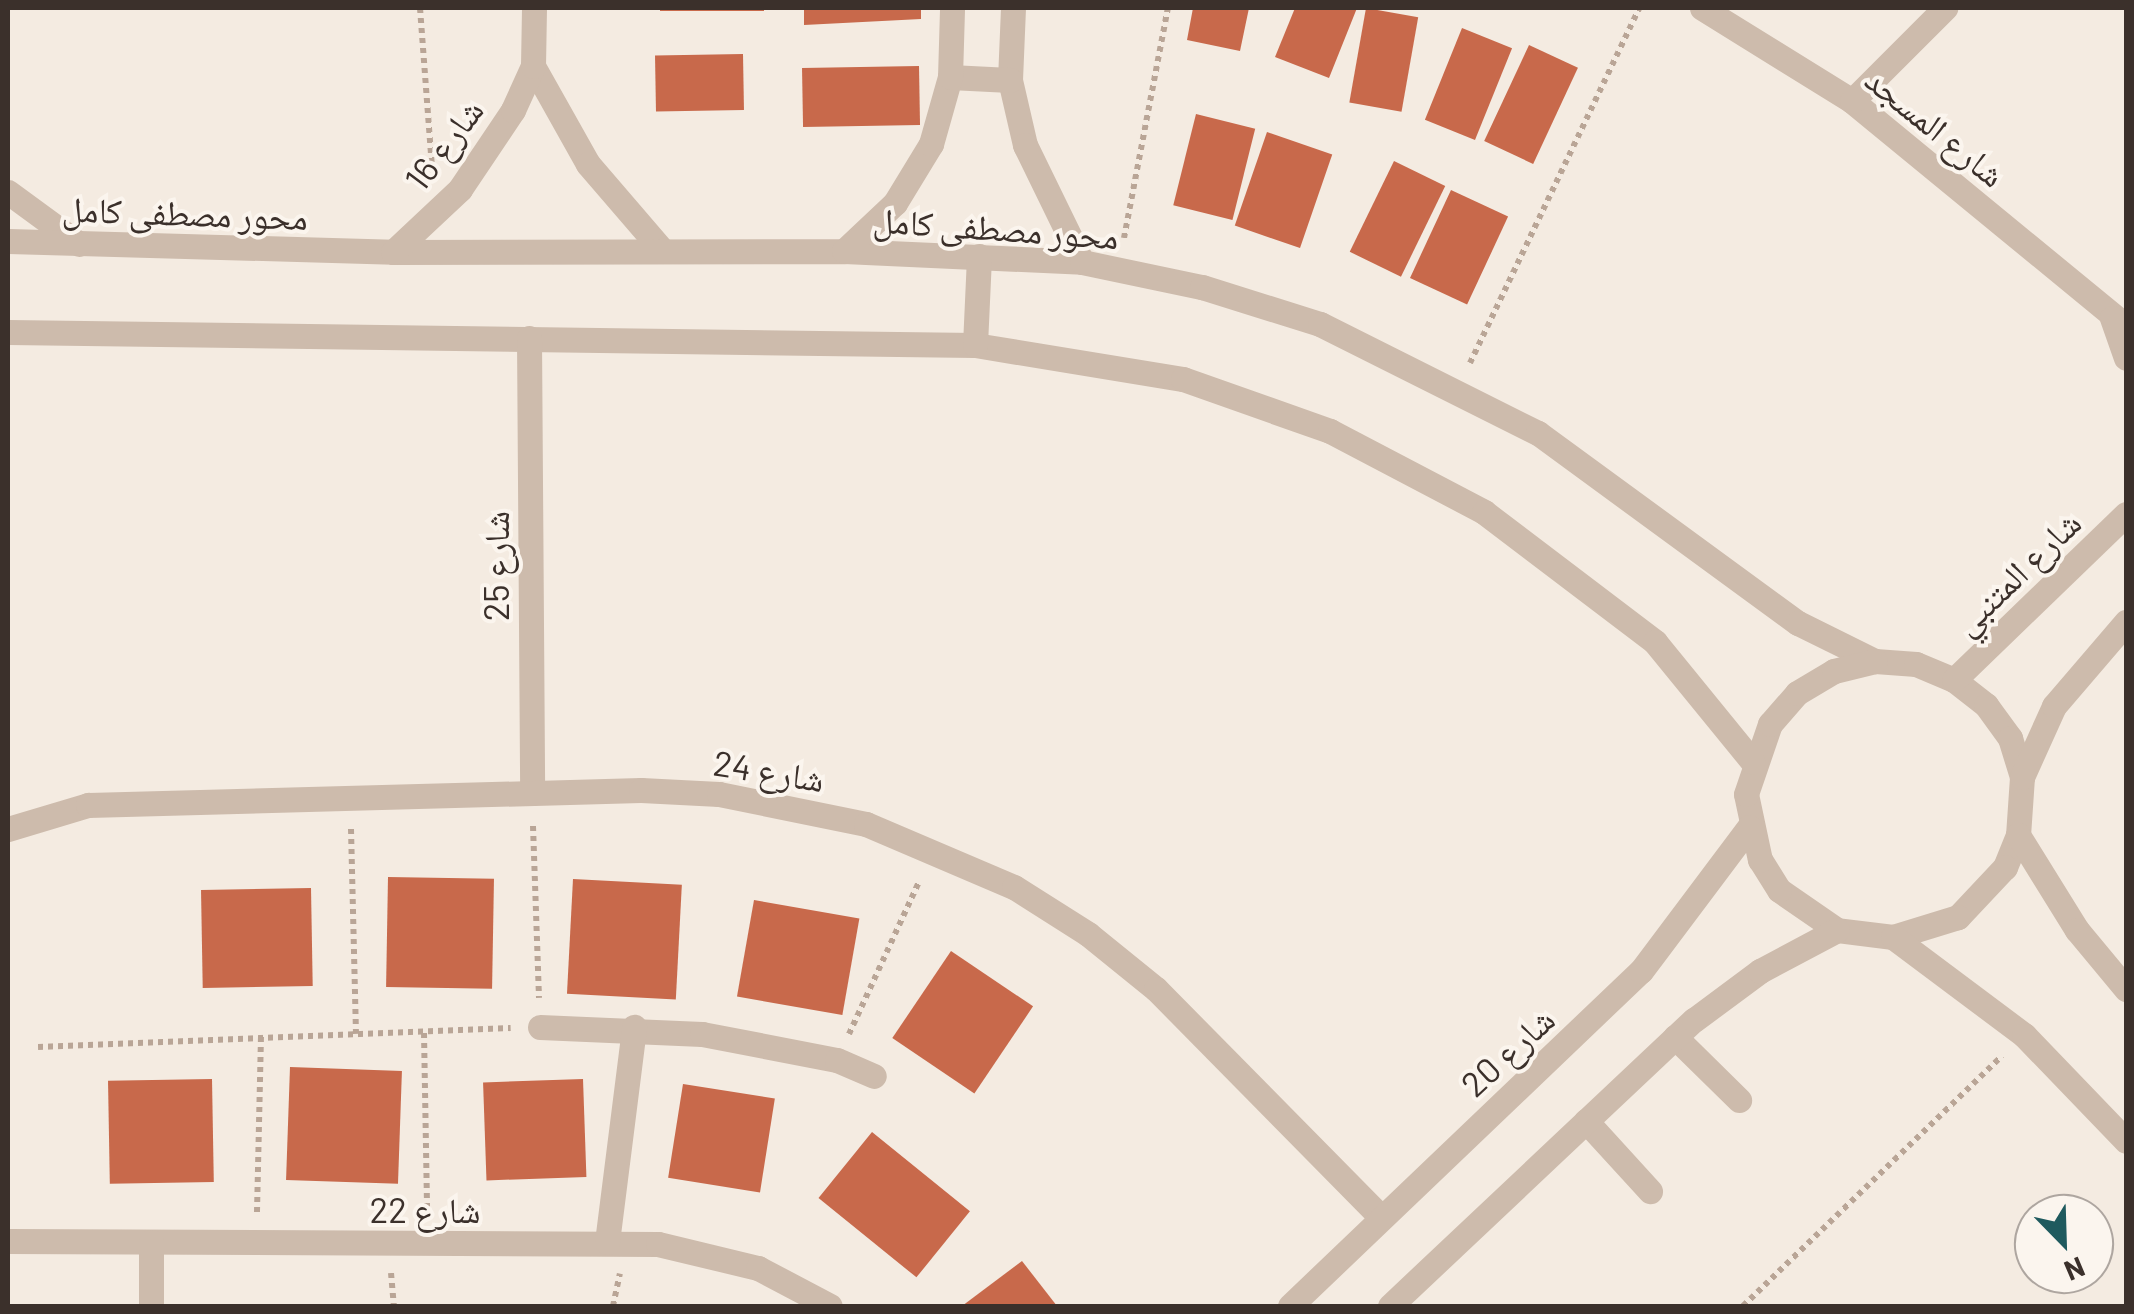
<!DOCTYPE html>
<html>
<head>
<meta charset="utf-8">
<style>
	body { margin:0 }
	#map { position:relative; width:2134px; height:1314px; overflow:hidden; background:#f4ebe1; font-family:Barlow,"Noto Naskh Arabic",sans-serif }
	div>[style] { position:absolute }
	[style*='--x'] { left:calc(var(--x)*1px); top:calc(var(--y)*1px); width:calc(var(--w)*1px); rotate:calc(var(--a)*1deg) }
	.building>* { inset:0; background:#c8694b; transform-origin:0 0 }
	.path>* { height:6px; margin-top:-3px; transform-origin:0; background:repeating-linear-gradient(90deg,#b9a596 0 5px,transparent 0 10px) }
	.minor>* { height:25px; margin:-12.5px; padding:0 12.5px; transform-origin:12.5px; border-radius:12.5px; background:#cdbbac }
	span { translate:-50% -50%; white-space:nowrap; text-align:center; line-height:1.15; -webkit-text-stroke:8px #fbf5ee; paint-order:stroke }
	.street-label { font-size:35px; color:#3b302b }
	.frame { position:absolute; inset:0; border:10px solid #3b302b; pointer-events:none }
	.north { position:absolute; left:2014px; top:1194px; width:100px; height:100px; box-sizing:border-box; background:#fbf5ee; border:2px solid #aea6a0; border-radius:50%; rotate:157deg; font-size:28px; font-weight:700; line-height:40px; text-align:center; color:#3b302b }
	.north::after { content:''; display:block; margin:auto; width:35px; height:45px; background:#1f5a5e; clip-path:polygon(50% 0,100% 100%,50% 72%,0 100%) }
</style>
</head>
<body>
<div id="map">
	<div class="building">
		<div style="left:660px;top:8px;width:104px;height:3px"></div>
		<div style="clip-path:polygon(804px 8px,921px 8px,921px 19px,804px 25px)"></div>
		<div style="clip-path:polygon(1193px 8px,1249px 8px,1240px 51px,1187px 40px)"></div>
		<div style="clip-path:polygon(1295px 8px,1357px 8px,1329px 78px,1275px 57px)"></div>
		<div style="left:1366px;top:8px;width:53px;height:96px;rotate:10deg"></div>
		<div style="left:1462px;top:28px;width:54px;height:99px;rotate:22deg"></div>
		<div style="left:1529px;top:45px;width:54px;height:106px;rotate:25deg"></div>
		<div style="left:743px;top:54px;width:56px;height:88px;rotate:89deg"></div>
		<div style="left:919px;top:66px;width:59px;height:117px;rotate:89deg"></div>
		<div style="left:1196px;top:114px;width:61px;height:94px;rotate:14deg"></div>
		<div style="left:1267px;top:132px;width:69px;height:99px;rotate:19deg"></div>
		<div style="left:1394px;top:161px;width:57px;height:101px;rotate:26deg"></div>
		<div style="left:1451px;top:190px;width:63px;height:97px;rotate:25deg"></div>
		<div style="left:388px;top:877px;width:106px;height:110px;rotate:1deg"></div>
		<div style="left:573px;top:879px;width:109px;height:115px;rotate:3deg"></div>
		<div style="left:311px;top:888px;width:98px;height:110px;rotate:89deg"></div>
		<div style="left:754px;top:900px;width:107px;height:98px;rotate:10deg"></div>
		<div style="left:951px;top:951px;width:99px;height:105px;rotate:34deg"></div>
		<div style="left:290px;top:1067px;width:112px;height:113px;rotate:2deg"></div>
		<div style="left:212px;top:1079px;width:103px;height:104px;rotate:89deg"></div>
		<div style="left:583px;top:1079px;width:98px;height:100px;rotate:88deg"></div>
		<div style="left:683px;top:1084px;width:93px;height:95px;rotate:9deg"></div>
		<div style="left:872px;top:1132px;width:126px;height:85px;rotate:39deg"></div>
		<div style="clip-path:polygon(1022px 1261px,1057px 1306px,962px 1306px)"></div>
	</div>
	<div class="path">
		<div style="--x:420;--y:8;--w:161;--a:85.7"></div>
		<div style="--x:1124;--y:238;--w:234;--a:-79.2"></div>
		<div style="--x:1470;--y:363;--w:393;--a:-64.5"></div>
		<div style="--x:533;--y:826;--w:172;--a:88"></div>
		<div style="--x:351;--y:829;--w:205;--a:88.6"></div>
		<div style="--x:424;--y:1033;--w:180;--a:89"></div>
		<div style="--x:849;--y:1034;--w:167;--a:-65.3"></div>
		<div style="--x:38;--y:1047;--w:473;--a:-2.3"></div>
		<div style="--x:257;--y:1212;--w:175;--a:-88.7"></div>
		<div style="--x:391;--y:1273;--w:33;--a:85"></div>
		<div style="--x:613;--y:1306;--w:33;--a:-78"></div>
		<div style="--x:1743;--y:1306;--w:360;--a:-44"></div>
	</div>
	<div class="minor">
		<div style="--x:1013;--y:8;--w:72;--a:92.4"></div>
		<div style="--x:1010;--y:80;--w:67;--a:77"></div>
		<div style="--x:1025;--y:145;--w:130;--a:64"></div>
		<div style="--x:1702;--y:8;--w:176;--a:31.8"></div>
		<div style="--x:1852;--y:101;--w:355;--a:39.4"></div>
		<div style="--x:533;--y:66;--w:112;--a:60.7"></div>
		<div style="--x:588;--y:164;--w:112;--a:49.3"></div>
		<div style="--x:950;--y:77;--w:60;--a:2.9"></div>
		<div style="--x:1852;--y:101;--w:132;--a:-45"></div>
		<div style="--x:8;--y:192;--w:88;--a:36.2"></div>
		<div style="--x:8;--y:241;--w:385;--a:1.6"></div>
		<div style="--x:393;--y:252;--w:451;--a:-0.1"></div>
		<div style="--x:844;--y:251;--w:238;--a:2.6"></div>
		<div style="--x:1082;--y:262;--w:123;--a:11.8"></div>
		<div style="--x:1202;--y:287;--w:124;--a:17.4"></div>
		<div style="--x:1320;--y:324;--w:244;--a:26.6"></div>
		<div style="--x:1538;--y:433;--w:322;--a:36.2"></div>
		<div style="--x:1798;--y:623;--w:86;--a:26.3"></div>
		<div style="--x:1875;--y:661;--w:41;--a:4.2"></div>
		<div style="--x:1916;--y:664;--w:41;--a:22.8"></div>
		<div style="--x:1954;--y:680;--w:41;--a:38"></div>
		<div style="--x:1986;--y:705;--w:41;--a:54"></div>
		<div style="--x:2010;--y:738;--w:41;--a:72.9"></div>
		<div style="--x:2022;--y:777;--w:58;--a:93.9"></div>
		<div style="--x:2018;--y:835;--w:35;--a:112"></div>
		<div style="--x:2005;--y:867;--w:69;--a:133.2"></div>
		<div style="--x:1958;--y:917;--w:68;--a:162.9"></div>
		<div style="--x:1893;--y:937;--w:56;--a:-172.9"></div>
		<div style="--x:1837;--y:930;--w:70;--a:-145.4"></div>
		<div style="--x:1779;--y:890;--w:36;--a:-122"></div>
		<div style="--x:1760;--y:860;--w:67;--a:-102"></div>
		<div style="--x:1746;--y:794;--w:74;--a:-71.1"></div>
		<div style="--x:1770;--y:724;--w:41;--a:-48.9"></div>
		<div style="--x:1797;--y:693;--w:43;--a:-30.7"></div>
		<div style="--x:1834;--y:671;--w:42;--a:-13.7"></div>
		<div style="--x:844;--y:251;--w:70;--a:-43.3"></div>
		<div style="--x:895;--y:203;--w:69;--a:-58.6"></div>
		<div style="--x:931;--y:144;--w:70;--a:-74.2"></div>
		<div style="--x:950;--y:77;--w:69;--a:-88.3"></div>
		<div style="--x:393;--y:252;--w:92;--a:-43.2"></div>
		<div style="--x:460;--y:189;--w:95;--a:-56.1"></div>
		<div style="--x:513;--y:110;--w:48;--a:-65.6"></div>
		<div style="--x:533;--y:66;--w:58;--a:-89"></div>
		<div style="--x:2112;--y:318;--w:42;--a:70.7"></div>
		<div style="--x:8;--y:332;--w:967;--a:0.77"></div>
		<div style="--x:975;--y:345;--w:211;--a:9.3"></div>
		<div style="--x:1183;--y:379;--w:156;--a:19.5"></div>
		<div style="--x:1330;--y:431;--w:174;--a:27.7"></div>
		<div style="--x:1484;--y:512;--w:215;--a:37.2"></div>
		<div style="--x:1655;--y:642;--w:154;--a:50.8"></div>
		<div style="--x:529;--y:338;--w:455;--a:89.6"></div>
		<div style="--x:975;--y:345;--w:89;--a:-87.4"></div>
		<div style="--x:1954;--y:680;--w:239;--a:-44"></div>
		<div style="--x:2022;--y:777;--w:78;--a:-65.7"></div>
		<div style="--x:2054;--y:706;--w:111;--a:-49.4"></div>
		<div style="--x:8;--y:829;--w:84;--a:-16.7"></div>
		<div style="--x:88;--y:805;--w:553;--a:-1.55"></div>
		<div style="--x:641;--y:790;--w:78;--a:2.9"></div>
		<div style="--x:719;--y:794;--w:150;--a:11.5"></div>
		<div style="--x:866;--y:824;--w:161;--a:23.1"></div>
		<div style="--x:1014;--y:887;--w:88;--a:32.4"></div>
		<div style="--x:1088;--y:934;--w:87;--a:39"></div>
		<div style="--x:1156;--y:989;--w:320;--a:45.4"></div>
		<div style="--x:2018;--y:835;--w:112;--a:58.2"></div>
		<div style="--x:2077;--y:930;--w:77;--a:50.3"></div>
		<div style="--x:1893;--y:937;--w:164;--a:36.8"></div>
		<div style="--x:2024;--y:1035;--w:147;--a:46.1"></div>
		<div style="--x:540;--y:1027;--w:162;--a:2.5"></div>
		<div style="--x:702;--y:1034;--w:137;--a:10.9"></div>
		<div style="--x:837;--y:1060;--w:40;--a:23.4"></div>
		<div style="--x:1675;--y:1037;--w:90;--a:44.5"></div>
		<div style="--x:1586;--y:1121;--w:95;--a:47.6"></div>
		<div style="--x:8;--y:1241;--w:650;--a:0.26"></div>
		<div style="--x:658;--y:1244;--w:103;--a:13.5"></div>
		<div style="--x:758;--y:1268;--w:81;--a:27.8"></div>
		<div style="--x:607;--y:1242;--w:217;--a:-82.8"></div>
		<div style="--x:151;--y:1306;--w:64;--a:-90"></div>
		<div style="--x:1290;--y:1306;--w:485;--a:-43.7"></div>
		<div style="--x:1641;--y:971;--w:180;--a:-53.1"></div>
		<div style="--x:1390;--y:1306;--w:417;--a:-43.3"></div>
		<div style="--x:1694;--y:1020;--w:82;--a:-36.6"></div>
		<div style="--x:1760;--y:971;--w:87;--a:-28"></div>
	</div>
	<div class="street-label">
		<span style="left:1936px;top:126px;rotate:39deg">شارع المسجد</span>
		<span style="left:443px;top:144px;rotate:-53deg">شارع 16</span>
		<span style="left:185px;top:212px;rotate:2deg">محور مصطفى كامل</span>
		<span style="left:996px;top:227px;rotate:4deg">محور مصطفى كامل</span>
		<span style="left:495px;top:566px;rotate:-90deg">شارع 25</span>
		<span style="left:2016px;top:572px;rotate:-44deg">شارع المتنبي</span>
		<span style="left:769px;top:770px;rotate:9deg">شارع 24</span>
		<span style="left:1507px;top:1051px;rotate:-43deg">شارع 20</span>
		<span style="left:425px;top:1209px">شارع 22</span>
	</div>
	<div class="frame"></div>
	<div class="north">N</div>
</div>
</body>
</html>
